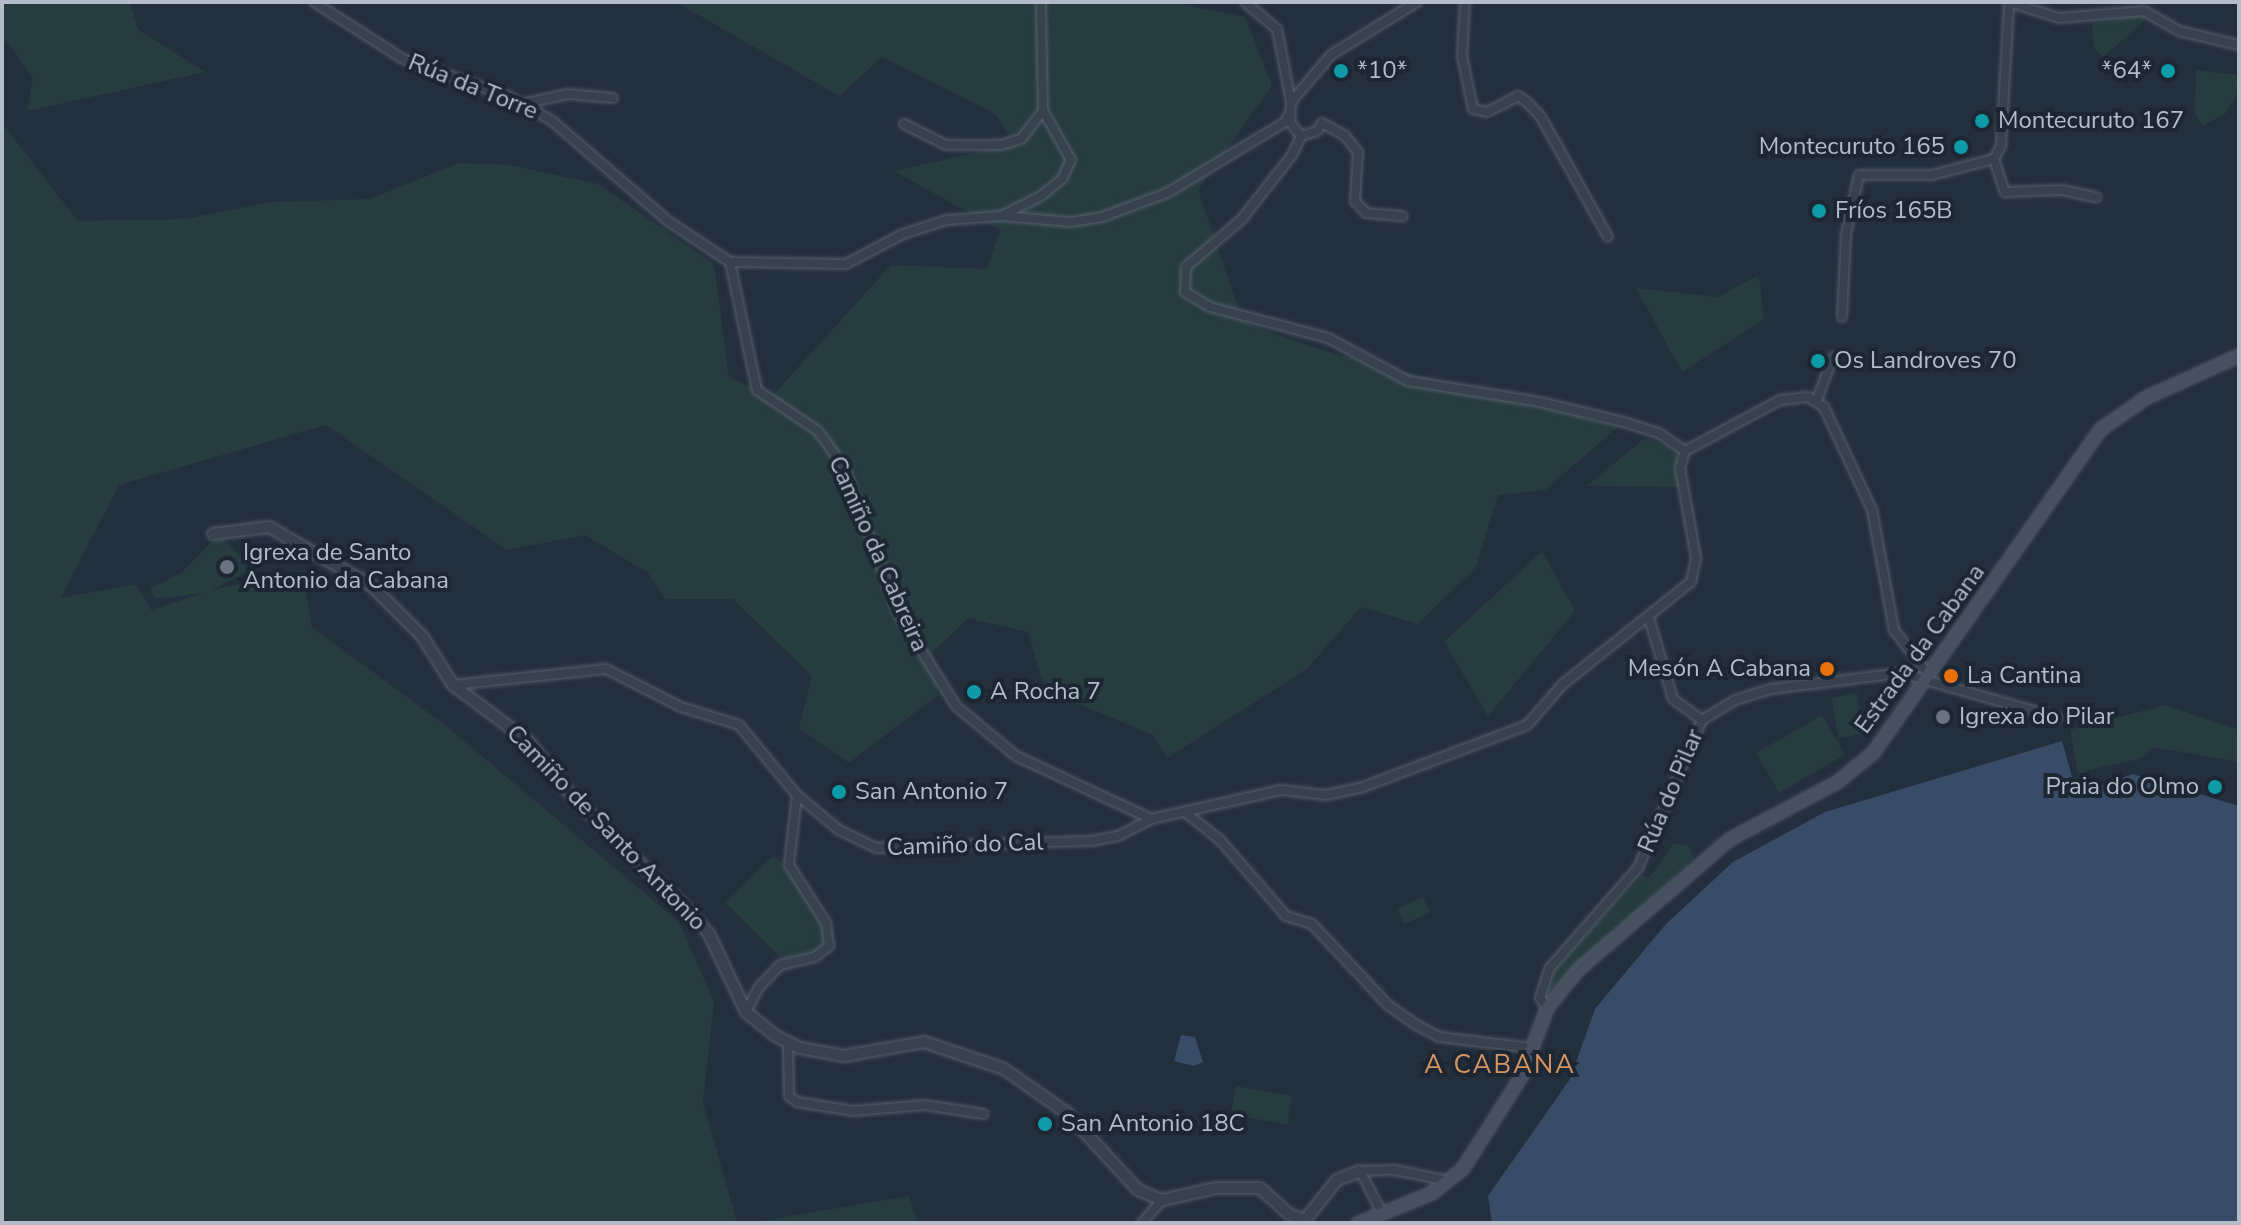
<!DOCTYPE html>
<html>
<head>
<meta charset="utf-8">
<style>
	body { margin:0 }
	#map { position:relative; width:2241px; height:1225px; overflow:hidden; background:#242f3e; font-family:"Nunito Sans",sans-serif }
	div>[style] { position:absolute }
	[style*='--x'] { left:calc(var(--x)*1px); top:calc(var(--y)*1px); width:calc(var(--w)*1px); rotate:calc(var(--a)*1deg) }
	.green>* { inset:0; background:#263c3f; transform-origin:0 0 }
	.water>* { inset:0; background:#394c67 }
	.roads { filter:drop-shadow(0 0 2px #565f6c) drop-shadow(0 0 2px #565f6c) }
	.minor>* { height:8px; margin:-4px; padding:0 4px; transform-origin:4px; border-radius:4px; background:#38414e }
	.tertiary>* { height:10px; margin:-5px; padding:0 5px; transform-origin:5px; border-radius:5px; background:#38414e }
	.secondary>* { height:11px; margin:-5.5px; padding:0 5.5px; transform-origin:5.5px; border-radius:5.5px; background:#465061 }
	.dots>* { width:22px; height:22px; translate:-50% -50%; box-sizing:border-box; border:4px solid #1d2633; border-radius:50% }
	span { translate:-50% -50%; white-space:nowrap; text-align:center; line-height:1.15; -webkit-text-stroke:8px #1d2633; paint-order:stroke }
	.poi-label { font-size:24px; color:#b4bcc9 }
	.left { translate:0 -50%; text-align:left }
	.right { translate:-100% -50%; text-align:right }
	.street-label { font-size:24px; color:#b4bcc9 }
	.neighbourhood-label { font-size:26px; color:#d59563; letter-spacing:2px }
	.frame { position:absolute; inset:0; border:4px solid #b4bcc9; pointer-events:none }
</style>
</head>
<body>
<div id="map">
	<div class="green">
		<div style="clip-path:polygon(2px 2px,130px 2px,138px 29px,205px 72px,27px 111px,33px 78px,7px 41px,2px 41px)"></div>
		<div style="clip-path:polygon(676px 2px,1170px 2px,1245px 17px,1272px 85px,1198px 190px,1243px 322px,1321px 350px,1618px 427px,1545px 490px,1498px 495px,1476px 567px,1418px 624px,1361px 607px,1307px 669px,1167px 758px,1153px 735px,1045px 690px,1028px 632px,968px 618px,933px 652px,938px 695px,849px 763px,799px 728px,812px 676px,733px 599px,666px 599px,648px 573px,585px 535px,507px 550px,326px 425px,119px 485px,61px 598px,136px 584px,151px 610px,203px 593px,155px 599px,150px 588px,181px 573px,214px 539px,222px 537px,243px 559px,247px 572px,210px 591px,302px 570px,312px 627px,445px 725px,679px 922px,714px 1002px,703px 1102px,737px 1223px,2px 1223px,2px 123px,78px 221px,184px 219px,272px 202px,370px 199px,459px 163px,510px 165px,598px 184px,714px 264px,729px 378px,773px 395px,891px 265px,987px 269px,1000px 230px,894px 171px,1014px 144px,996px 114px,882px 57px,839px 96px)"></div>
		<div style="clip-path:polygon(2137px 15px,2149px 17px,2103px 57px,2094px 48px,2092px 24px)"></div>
		<div style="clip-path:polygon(2196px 70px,2239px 75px,2239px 90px,2225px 114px,2202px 126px,2195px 112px)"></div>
		<div style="clip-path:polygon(1759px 275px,1764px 319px,1682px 372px,1636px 288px,1717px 297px)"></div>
		<div style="clip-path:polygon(1646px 437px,1677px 450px,1679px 487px,1587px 486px)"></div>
		<div style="clip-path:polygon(1542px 551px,1575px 611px,1488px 716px,1444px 642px)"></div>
		<div style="left:1857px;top:693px;width:41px;height:26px;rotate:80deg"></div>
		<div style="clip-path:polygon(2165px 705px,2239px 730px,2239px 762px,2154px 747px,2139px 759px,2088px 770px,2079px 778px,2070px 730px)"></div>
		<div style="left:1822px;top:715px;width:46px;height:76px;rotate:60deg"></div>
		<div style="clip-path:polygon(1674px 843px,1689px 846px,1694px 859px,1547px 994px,1553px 971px,1641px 876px,1649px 878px)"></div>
		<div style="clip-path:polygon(773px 856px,789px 869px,822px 923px,824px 941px,814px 955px,781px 958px,725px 902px)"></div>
		<div style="left:1423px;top:897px;width:17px;height:28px;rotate:66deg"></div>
		<div style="left:1236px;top:1086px;width:57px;height:29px;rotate:10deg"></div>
		<div style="clip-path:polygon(909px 1196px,918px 1223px,750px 1223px)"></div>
	</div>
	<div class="water">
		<div style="clip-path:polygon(2062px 741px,2073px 780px,2103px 785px,2133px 774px,2239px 806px,2239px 1223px,1492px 1223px,1488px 1196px,1570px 1079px,1595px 1009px,1666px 924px,1733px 862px,1825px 812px)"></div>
		<div style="clip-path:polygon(1181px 1035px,1195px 1037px,1203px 1062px,1194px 1066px,1174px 1061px)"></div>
	</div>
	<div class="roads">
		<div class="minor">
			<div style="--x:314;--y:2;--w:106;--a:32.6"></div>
			<div style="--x:403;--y:59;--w:113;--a:19.7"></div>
			<div style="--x:509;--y:97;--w:48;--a:28.7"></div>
			<div style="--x:551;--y:120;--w:155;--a:40.8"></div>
			<div style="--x:668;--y:221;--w:74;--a:33.5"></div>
			<div style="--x:730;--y:262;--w:116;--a:1"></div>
			<div style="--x:846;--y:264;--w:64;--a:-27.8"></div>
			<div style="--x:903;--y:234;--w:46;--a:-17.7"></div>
			<div style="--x:947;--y:220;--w:54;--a:-4.2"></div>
			<div style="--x:1001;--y:216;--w:70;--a:4.9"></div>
			<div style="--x:1071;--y:222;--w:31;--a:-9"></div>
			<div style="--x:1102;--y:217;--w:69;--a:-20.3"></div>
			<div style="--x:1167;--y:193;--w:138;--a:-31"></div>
			<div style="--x:1285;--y:122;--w:9;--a:-63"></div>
			<div style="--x:1245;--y:2;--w:42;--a:40.2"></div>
			<div style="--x:1277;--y:29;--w:74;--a:79.1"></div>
			<div style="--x:1417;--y:2;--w:101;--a:148.4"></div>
			<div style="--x:1331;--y:55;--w:62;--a:130.4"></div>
			<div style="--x:1291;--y:102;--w:20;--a:93"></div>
			<div style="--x:1290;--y:122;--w:18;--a:52"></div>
			<div style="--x:1301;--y:136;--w:21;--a:115"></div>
			<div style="--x:1292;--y:155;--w:81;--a:128"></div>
			<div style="--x:1242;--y:219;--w:74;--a:139.4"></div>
			<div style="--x:1186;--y:267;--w:25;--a:92"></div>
			<div style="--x:1185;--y:292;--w:29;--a:31"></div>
			<div style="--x:1210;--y:307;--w:122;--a:14.7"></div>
			<div style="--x:1328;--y:338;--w:91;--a:28.3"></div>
			<div style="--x:1408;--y:381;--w:134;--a:9"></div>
			<div style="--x:1540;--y:402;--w:89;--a:13.6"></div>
			<div style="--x:1627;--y:423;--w:35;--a:18"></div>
			<div style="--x:1660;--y:434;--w:30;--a:34"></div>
			<div style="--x:1465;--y:2;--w:54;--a:93.2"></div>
			<div style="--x:1462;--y:56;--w:54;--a:78.3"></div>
			<div style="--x:1473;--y:109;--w:14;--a:12"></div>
			<div style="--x:1487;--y:112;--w:35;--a:-27"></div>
			<div style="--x:1518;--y:96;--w:9;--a:32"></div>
			<div style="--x:1526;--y:101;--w:22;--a:47"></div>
			<div style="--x:1541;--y:117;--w:137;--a:60.8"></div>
			<div style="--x:2009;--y:2;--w:52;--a:17.7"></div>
			<div style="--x:2059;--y:18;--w:85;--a:-4.7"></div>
			<div style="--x:2144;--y:11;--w:40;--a:29.7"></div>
			<div style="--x:2179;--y:31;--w:62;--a:13.1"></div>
			<div style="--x:522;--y:104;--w:47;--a:-12.3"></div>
			<div style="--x:568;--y:94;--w:45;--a:5.1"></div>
			<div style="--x:904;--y:124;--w:47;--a:26.6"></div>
			<div style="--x:946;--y:145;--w:55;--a:0"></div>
			<div style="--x:1001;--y:145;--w:21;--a:-17"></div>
			<div style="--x:1021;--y:139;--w:36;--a:-52"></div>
			<div style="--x:1301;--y:136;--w:17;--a:-17"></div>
			<div style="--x:1317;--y:131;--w:9;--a:-58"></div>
			<div style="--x:1322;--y:123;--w:26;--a:29"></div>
			<div style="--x:1345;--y:136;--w:21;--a:51"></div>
			<div style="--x:1358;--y:152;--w:49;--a:93.5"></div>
			<div style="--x:1355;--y:201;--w:16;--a:47"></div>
			<div style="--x:1366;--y:213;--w:37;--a:5"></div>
			<div style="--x:1994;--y:159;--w:35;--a:72"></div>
			<div style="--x:2005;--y:192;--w:57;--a:-2"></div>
			<div style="--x:2062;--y:190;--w:35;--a:12"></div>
			<div style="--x:1001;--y:216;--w:45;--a:-26.6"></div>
			<div style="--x:1041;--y:196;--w:27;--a:-39"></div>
			<div style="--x:1062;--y:179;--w:21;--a:-65"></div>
			<div style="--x:1071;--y:160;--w:56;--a:-119.7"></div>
			<div style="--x:1043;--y:111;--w:109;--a:-91.1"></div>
			<div style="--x:730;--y:262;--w:131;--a:78.1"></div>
			<div style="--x:757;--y:390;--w:73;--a:33.9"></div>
			<div style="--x:818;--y:431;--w:44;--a:54.2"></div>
			<div style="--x:844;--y:467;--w:158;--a:69.6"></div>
			<div style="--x:899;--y:615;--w:107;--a:57.9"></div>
			<div style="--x:956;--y:706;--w:78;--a:39.8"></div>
			<div style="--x:1016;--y:756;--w:149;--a:25"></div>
			<div style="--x:1151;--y:819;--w:133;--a:-12.6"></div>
			<div style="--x:1281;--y:790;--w:45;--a:6.3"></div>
			<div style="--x:1326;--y:795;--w:38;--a:-12"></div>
			<div style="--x:1363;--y:787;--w:175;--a:-20.7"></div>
			<div style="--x:1527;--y:725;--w:55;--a:-48.7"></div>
			<div style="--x:1563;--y:684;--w:164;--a:-38.6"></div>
			<div style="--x:1691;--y:582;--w:25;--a:-78"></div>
			<div style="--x:1696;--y:558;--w:91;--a:-100.1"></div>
			<div style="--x:1680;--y:468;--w:18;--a:-74"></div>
			<div style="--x:1842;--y:317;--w:83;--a:-87.2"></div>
			<div style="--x:1846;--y:234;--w:60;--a:-77.6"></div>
			<div style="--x:1859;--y:175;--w:73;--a:0"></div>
			<div style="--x:1932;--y:175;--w:64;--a:-14.5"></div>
			<div style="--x:1994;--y:159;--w:15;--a:-62"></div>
			<div style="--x:2001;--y:146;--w:144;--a:-86.8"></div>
			<div style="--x:1817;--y:400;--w:46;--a:-69.6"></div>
			<div style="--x:1685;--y:451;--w:108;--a:-28.2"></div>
			<div style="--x:1780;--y:400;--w:28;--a:-6"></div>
			<div style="--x:1808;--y:397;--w:19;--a:32"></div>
			<div style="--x:1824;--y:407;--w:114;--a:65"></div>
			<div style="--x:1872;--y:510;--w:122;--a:79.6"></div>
			<div style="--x:1894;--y:630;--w:56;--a:52.3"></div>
			<div style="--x:1649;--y:618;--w:84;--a:73.5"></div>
			<div style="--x:1673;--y:699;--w:36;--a:36"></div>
			<div style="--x:453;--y:685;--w:154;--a:-6"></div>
			<div style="--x:606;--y:669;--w:84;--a:26.9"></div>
			<div style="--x:681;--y:707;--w:61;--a:17.2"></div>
			<div style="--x:739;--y:725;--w:91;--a:50.4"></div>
			<div style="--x:797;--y:795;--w:55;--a:39.8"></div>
			<div style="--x:839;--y:830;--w:41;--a:25.9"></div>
			<div style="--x:876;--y:848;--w:216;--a:-1.9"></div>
			<div style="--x:1092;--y:841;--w:26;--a:-11"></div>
			<div style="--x:1118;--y:836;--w:37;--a:-27"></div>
			<div style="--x:1185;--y:812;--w:45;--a:38.7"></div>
			<div style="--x:1220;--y:840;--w:101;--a:49"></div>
			<div style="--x:1286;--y:916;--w:27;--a:17"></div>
			<div style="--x:1312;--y:924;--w:111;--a:46.8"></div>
			<div style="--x:1388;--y:1005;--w:33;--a:35"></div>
			<div style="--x:1415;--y:1024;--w:27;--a:28"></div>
			<div style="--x:1439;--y:1037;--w:94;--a:6.7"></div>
			<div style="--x:1547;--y:1007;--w:11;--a:-128"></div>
			<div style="--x:1540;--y:998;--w:32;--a:-72"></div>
			<div style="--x:1550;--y:968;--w:133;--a:-48.7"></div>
			<div style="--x:1638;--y:868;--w:161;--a:-66.6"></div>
			<div style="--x:1702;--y:720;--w:39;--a:-31"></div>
			<div style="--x:1735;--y:700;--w:38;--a:-17"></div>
			<div style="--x:1771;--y:689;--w:131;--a:-7"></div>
			<div style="--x:1901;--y:673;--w:163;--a:16"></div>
			<div style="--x:746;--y:1012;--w:28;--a:-63"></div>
			<div style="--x:759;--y:987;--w:30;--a:-46"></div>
			<div style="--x:780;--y:965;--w:36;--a:-13"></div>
			<div style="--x:815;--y:957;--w:18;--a:-38"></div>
			<div style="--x:829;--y:946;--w:23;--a:-97"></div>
			<div style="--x:826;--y:923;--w:69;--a:-122.5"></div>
			<div style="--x:789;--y:865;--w:70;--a:-83.5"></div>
			<div style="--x:788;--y:1042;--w:54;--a:88.9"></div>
			<div style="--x:789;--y:1096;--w:10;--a:37"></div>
			<div style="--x:797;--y:1102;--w:57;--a:9.1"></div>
			<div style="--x:853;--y:1111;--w:72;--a:-4.8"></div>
			<div style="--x:925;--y:1105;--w:59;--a:8.8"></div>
			<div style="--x:1360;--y:1171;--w:35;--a:-2"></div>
			<div style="--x:1395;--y:1170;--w:55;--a:11.5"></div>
			<div style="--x:1360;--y:1171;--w:43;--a:62.2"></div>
			<div style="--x:1142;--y:1223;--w:30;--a:-49"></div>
		</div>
		<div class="tertiary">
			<div style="--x:213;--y:534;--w:56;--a:-7.1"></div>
			<div style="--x:269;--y:527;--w:119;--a:29.8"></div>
			<div style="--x:372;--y:586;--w:71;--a:45"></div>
			<div style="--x:422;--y:636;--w:58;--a:57.7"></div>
			<div style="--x:453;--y:685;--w:94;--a:36.7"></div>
			<div style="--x:528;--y:741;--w:70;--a:51.3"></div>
			<div style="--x:572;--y:796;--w:158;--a:44.5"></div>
			<div style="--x:685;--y:907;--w:36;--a:48"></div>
			<div style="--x:709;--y:934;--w:86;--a:64.6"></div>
			<div style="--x:746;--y:1012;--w:36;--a:39"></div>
			<div style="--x:774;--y:1035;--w:29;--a:27"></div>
			<div style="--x:800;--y:1048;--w:45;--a:10.3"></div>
			<div style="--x:844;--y:1056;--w:81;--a:-9.9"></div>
			<div style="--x:924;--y:1042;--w:84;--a:18.6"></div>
			<div style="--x:1004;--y:1069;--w:77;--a:34.9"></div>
			<div style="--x:1067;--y:1113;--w:105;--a:47.3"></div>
			<div style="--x:1138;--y:1190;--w:26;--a:23"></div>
			<div style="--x:1162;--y:1200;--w:55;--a:-12.5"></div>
			<div style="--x:1216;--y:1188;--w:44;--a:0"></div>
			<div style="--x:1260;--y:1188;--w:40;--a:42"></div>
			<div style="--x:1290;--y:1215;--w:16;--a:18"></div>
			<div style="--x:1305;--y:1220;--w:51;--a:-51.3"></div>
			<div style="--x:1337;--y:1180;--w:25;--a:-21"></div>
		</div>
		<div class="secondary">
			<div style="--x:1357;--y:1223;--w:80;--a:-22.1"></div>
			<div style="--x:1431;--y:1193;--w:39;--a:-38"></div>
			<div style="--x:1462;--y:1169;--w:110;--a:-57.6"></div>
			<div style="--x:1521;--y:1076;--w:74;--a:-69.4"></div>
			<div style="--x:1547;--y:1007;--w:49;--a:-50.8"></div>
			<div style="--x:1578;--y:969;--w:199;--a:-40.7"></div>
			<div style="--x:1729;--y:839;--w:123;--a:-28"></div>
			<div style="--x:1838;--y:781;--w:45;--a:-39.6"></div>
			<div style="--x:1873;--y:752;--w:395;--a:-54.9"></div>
			<div style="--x:2100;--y:429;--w:56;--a:-34.8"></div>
			<div style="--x:2146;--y:397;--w:102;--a:-24.3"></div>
		</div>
	</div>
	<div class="dots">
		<div style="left:1341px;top:71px;background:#0f9aa8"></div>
		<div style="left:2168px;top:71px;background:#0f9aa8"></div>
		<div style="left:1982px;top:121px;background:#0f9aa8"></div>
		<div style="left:1961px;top:147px;background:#0f9aa8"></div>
		<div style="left:1819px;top:211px;background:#0f9aa8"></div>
		<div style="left:1818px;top:361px;background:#0f9aa8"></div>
		<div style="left:227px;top:567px;background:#6b7280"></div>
		<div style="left:1827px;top:669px;background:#e8710a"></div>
		<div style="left:1951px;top:676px;background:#e8710a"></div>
		<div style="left:974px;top:692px;background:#0f9aa8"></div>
		<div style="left:1943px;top:717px;background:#6b7280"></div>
		<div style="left:2215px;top:787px;background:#0f9aa8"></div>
		<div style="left:839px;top:792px;background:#0f9aa8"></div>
		<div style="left:1045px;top:1124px;background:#0f9aa8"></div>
	</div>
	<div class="poi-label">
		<span class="left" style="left:1357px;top:71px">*10*</span>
		<span class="right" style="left:2152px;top:71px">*64*</span>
		<span class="left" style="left:1998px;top:121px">Montecuruto 167</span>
		<span class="right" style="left:1945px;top:147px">Montecuruto 165</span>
		<span class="left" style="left:1835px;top:211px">Fríos 165B</span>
		<span class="left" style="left:1834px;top:361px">Os Landroves 70</span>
		<span class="left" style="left:243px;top:567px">Igrexa de Santo<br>Antonio da Cabana</span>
		<span class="right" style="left:1811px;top:669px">Mesón A Cabana</span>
		<span class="left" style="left:1967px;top:676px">La Cantina</span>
		<span class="left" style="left:990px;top:692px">A Rocha 7</span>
		<span class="left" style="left:1959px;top:717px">Igrexa do Pilar</span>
		<span class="right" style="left:2199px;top:787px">Praia do Olmo</span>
		<span class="left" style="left:855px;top:792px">San Antonio 7</span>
		<span class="left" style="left:1061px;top:1124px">San Antonio 18C</span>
	</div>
	<div class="street-label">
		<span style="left:473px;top:87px;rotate:22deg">Rúa da Torre</span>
		<span style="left:878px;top:554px;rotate:66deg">Camiño da Cabreira</span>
		<span style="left:1920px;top:649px;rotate:-54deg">Estrada da Cabana</span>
		<span style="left:1671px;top:791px;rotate:-67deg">Rúa do Pilar</span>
		<span style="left:606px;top:828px;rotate:46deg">Camiño de Santo Antonio</span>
		<span style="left:965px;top:845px;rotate:-2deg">Camiño do Cal</span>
	</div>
	<div class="neighbourhood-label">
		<span style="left:1500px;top:1065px">A CABANA</span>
	</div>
	<div class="frame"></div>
</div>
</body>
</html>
